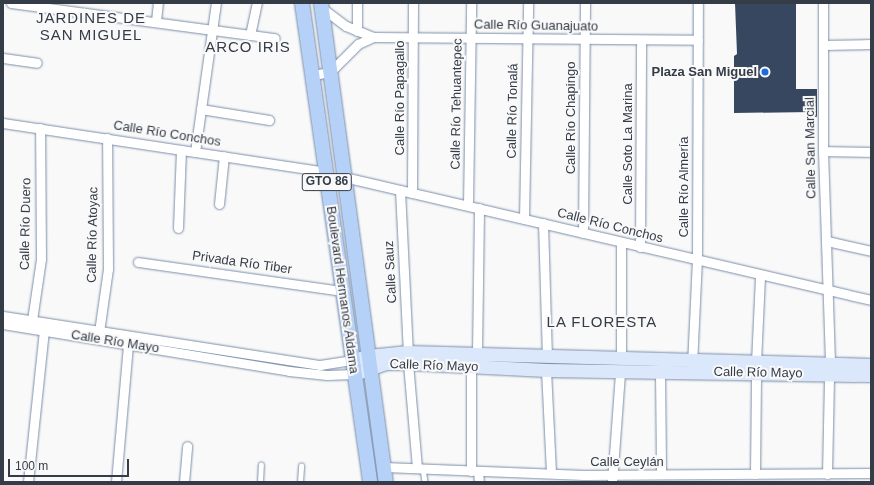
<!DOCTYPE html>
<html>
<head>
<meta charset="utf-8">
<style>
	body { margin:0 }
	#map { position:relative; width:874px; height:485px; overflow:hidden; background:#f9f9f9; font-family:Helvetica,sans-serif }
	div>[style] { position:absolute }
	[style*='--x'] { left:calc(var(--x)*1px); top:calc(var(--y)*1px); width:calc(var(--w)*1px); rotate:calc(var(--a)*1deg) }
	.building>* { inset:0; background:#374760 }
	.roads { filter:drop-shadow(0 0 1px #7b8ea9) drop-shadow(0 0 1px #7b8ea9) }
	.lane>* { height:4.5px; margin:-2.25px; padding:0 2.25px; transform-origin:2.25px; border-radius:2.25px; background:#fff }
	.street>* { height:9px; margin:-4.5px; padding:0 4.5px; transform-origin:4.5px; border-radius:4.5px; background:#fff }
	.secondary>* { height:13px; margin:-6.5px; padding:0 6.5px; transform-origin:6.5px; border-radius:6.5px; background:#dbe8fb }
	.primary>* { height:14px; margin:-7px; padding:0 7px; transform-origin:7px; border-radius:7px; background:#b6d1f8 }
	.dots>* { width:11px; height:11px; translate:-50% -50%; box-sizing:border-box; border:2px solid #f9f9f9; border-radius:50% }
	span { translate:-50% -50%; white-space:nowrap; text-align:center; line-height:1.15; -webkit-text-stroke:4px #f9f9f9; paint-order:stroke }
	.shield-label span { padding:1px 3px; background:#f9f9f9; border:1px solid; border-radius:3px; -webkit-text-stroke-width:0 }
	.shield-label { font-size:12px; color:#343c48; font-weight:700 }
	.street-label { font-size:13px; color:#343c48 }
	.poi-label { font-size:13px; color:#343c48; font-weight:700 }
	.right { translate:-100% -50%; text-align:right }
	.quarter-label { font-size:15px; color:#343c48; letter-spacing:1px }
	.frame { position:absolute; inset:0; border:4px solid #343c48; pointer-events:none }
	.scale { position:absolute; left:8px; top:459px; width:121px; height:18px; box-sizing:border-box; border:2px solid #343c48; border-top:0; padding-left:5px; font-size:12px; line-height:14px; white-space:nowrap; color:#343c48; -webkit-text-stroke:3px #f9f9f9; paint-order:stroke }
</style>
</head>
<body>
<div id="map">
	<div class="building">
		<div style="clip-path:polygon(735px 3px,796px 3px,796px 89px,817px 89px,817px 116px,814px 121px,812px 112px,734px 113px,734px 56px,737px 54px)"></div>
	</div>
	<div class="roads">
		<div class="lane">
			<div style="--x:423;--y:468;--w:14;--a:82"></div>
			<div style="--x:260;--y:482;--w:17;--a:-87"></div>
			<div style="--x:300;--y:482;--w:16;--a:-86"></div>
		</div>
		<div class="street">
			<div style="--x:11;--y:3;--w:266;--a:7.6"></div>
			<div style="--x:823;--y:3;--w:148;--a:90"></div>
			<div style="--x:823;--y:151;--w:213;--a:88.1"></div>
			<div style="--x:322;--y:8;--w:30;--a:37"></div>
			<div style="--x:346;--y:26;--w:29;--a:22"></div>
			<div style="--x:373;--y:37;--w:325;--a:0.5"></div>
			<div style="--x:156;--y:21;--w:18;--a:-84"></div>
			<div style="--x:357;--y:31;--w:28;--a:-90"></div>
			<div style="--x:250;--y:35;--w:33;--a:-78"></div>
			<div style="--x:823;--y:45;--w:48;--a:-1.2"></div>
			<div style="--x:3;--y:58;--w:34;--a:8"></div>
			<div style="--x:313;--y:75;--w:17;--a:-10"></div>
			<div style="--x:330;--y:72;--w:40;--a:-45"></div>
			<div style="--x:358;--y:44;--w:17;--a:-25"></div>
			<div style="--x:201;--y:109;--w:69;--a:9.2"></div>
			<div style="--x:3;--y:123;--w:327;--a:8.6"></div>
			<div style="--x:823;--y:151;--w:48;--a:1.2"></div>
			<div style="--x:195;--y:152;--w:150;--a:-82"></div>
			<div style="--x:344;--y:177;--w:541;--a:13.14"></div>
			<div style="--x:400;--y:190;--w:162;--a:87.2"></div>
			<div style="--x:412;--y:193;--w:190;--a:-89.7"></div>
			<div style="--x:219;--y:204;--w:48;--a:-84.1"></div>
			<div style="--x:468;--y:205;--w:202;--a:-89.1"></div>
			<div style="--x:524;--y:219;--w:216;--a:-88.9"></div>
			<div style="--x:543;--y:223;--w:134;--a:88.3"></div>
			<div style="--x:178;--y:228;--w:78;--a:-87.8"></div>
			<div style="--x:583;--y:233;--w:230;--a:-89.5"></div>
			<div style="--x:827;--y:241;--w:45;--a:12.8"></div>
			<div style="--x:640;--y:247;--w:207;--a:-89.7"></div>
			<div style="--x:138;--y:262;--w:206;--a:8.1"></div>
			<div style="--x:3;--y:316;--w:321;--a:8.8"></div>
			<div style="--x:320;--y:365;--w:33;--a:-9"></div>
			<div style="--x:32;--y:320;--w:62;--a:-81.6"></div>
			<div style="--x:41;--y:259;--w:131;--a:-90.4"></div>
			<div style="--x:3;--y:324;--w:290;--a:9.3"></div>
			<div style="--x:289;--y:371;--w:38;--a:6"></div>
			<div style="--x:327;--y:375;--w:27;--a:-2"></div>
			<div style="--x:99;--y:332;--w:64;--a:-81.9"></div>
			<div style="--x:108;--y:269;--w:131;--a:-90.4"></div>
			<div style="--x:477;--y:354;--w:146;--a:-89.2"></div>
			<div style="--x:621;--y:359;--w:116;--a:-90"></div>
			<div style="--x:756;--y:362;--w:86;--a:-87.3"></div>
			<div style="--x:408;--y:363;--w:105;--a:85.1"></div>
			<div style="--x:692;--y:365;--w:105;--a:-87.3"></div>
			<div style="--x:697;--y:260;--w:257;--a:-89.8"></div>
			<div style="--x:546;--y:370;--w:103;--a:87.2"></div>
			<div style="--x:660;--y:372;--w:102;--a:89.4"></div>
			<div style="--x:384;--y:467;--w:200;--a:2.3"></div>
			<div style="--x:584;--y:475;--w:287;--a:-0.4"></div>
			<div style="--x:471;--y:471;--w:104;--a:-90"></div>
			<div style="--x:478;--y:471;--w:11;--a:85"></div>
			<div style="--x:755;--y:474;--w:101;--a:-89.4"></div>
			<div style="--x:827;--y:474;--w:99;--a:-88.8"></div>
			<div style="--x:28;--y:482;--w:153;--a:-84"></div>
			<div style="--x:116;--y:482;--w:139;--a:-85"></div>
			<div style="--x:184;--y:482;--w:36;--a:-85"></div>
			<div style="--x:612;--y:482;--w:110;--a:-85.8"></div>
		</div>
		<div class="secondary">
			<div style="--x:353;--y:360;--w:16;--a:-15"></div>
			<div style="--x:368;--y:356;--w:40;--a:-5.7"></div>
			<div style="--x:408;--y:352;--w:463;--a:1.6"></div>
			<div style="--x:354;--y:374;--w:34;--a:-19"></div>
			<div style="--x:386;--y:363;--w:22;--a:0"></div>
			<div style="--x:408;--y:363;--w:138;--a:2.9"></div>
			<div style="--x:546;--y:370;--w:325;--a:0.9"></div>
		</div>
		<div class="primary">
			<div style="--x:302;--y:3;--w:484;--a:81.9"></div>
			<div style="--x:321;--y:3;--w:483;--a:82.3"></div>
		</div>
	</div>
	<div class="dots">
		<div style="left:765px;top:72px;background:#1e6cd7"></div>
	</div>
	<div class="shield-label">
		<span style="left:327px;top:182px">GTO 86</span>
	</div>
	<div class="street-label">
		<span style="left:536px;top:26px;rotate:1deg">Calle Río Guanajuato</span>
		<span style="left:400px;top:98px;rotate:-90deg">Calle Río Papagallo</span>
		<span style="left:457px;top:104px;rotate:-89deg">Calle Río Tehuantepec</span>
		<span style="left:513px;top:111px;rotate:-89deg">Calle Río Tonalá</span>
		<span style="left:571px;top:118px;rotate:-90deg">Calle Río Chapingo</span>
		<span style="left:167px;top:134px;rotate:9deg">Calle Río Conchos</span>
		<span style="left:628px;top:144px;rotate:-90deg">Calle Soto La Marina</span>
		<span style="left:811px;top:148px;rotate:-91deg">Calle San Marcial</span>
		<span style="left:684px;top:187px;rotate:-90deg">Calle Río Almería</span>
		<span style="left:26px;top:224px;rotate:-89deg">Calle Río Duero</span>
		<span style="left:610px;top:226px;rotate:14deg">Calle Río Conchos</span>
		<span style="left:93px;top:235px;rotate:-89deg">Calle Río Atoyac</span>
		<span style="left:242px;top:263px;rotate:8deg">Privada Río Tiber</span>
		<span style="left:391px;top:272px;rotate:-93deg">Calle Sauz</span>
		<span style="left:342px;top:290px;rotate:82deg">Boulevard Hermanos Aldama</span>
		<span style="left:115px;top:342px;rotate:9deg">Calle Río Mayo</span>
		<span style="left:434px;top:366px;rotate:2deg">Calle Río Mayo</span>
		<span style="left:758px;top:373px;rotate:1deg">Calle Río Mayo</span>
		<span style="left:627px;top:462px">Calle Ceylán</span>
	</div>
	<div class="poi-label">
		<span class="right" style="left:757px;top:72px">Plaza San Miguel</span>
	</div>
	<div class="quarter-label">
		<span style="left:91px;top:26px">JARDINES DE<br>SAN MIGUEL</span>
		<span style="left:248px;top:47px">ARCO IRIS</span>
		<span style="left:602px;top:322px">LA FLORESTA</span>
	</div>
	<div class="frame"></div>
	<div class="scale">100 m</div>
</div>
</body>
</html>
